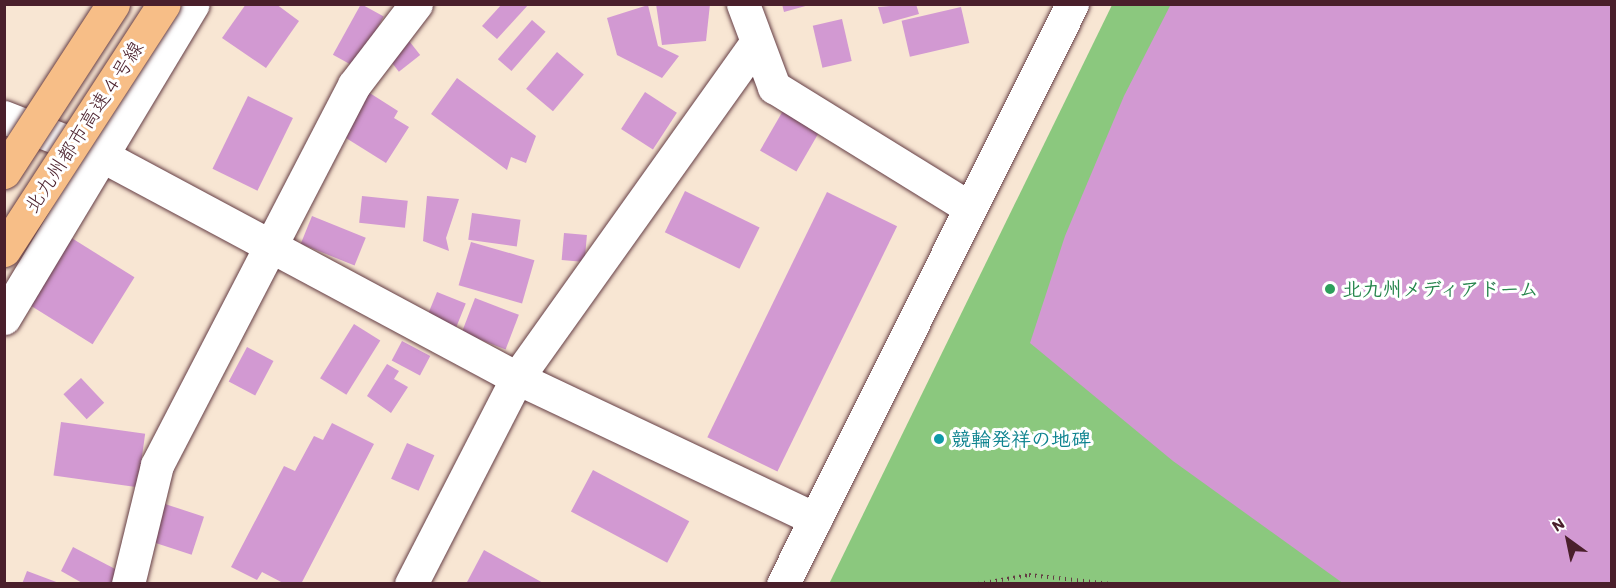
<!DOCTYPE html>
<html>
<head>
<meta charset="utf-8">
<style>
	body { margin:0 }
	#map { position:relative; width:1616px; height:588px; overflow:hidden; background:#f8e6d3; font-family:Itim,"Klee One",sans-serif }
	div>[style] { position:absolute }
	[style*='--x'] { left:calc(var(--x)*1px); top:calc(var(--y)*1px); width:calc(var(--w)*1px); rotate:calc(var(--a)*1deg) }
	.green>* { inset:0; background:#8bc87e }
	.building>* { inset:0; background:#d299d2; transform-origin:0 0 }
	.path>* { height:4px; margin-top:-2px; transform-origin:0; background:repeating-linear-gradient(90deg,#643d44 0 1.5px,transparent 0 6px) }
	.roads { filter:drop-shadow(0 0 2px #643d44) drop-shadow(0 0 2px #643d44) }
	.minor>* { height:33px; margin:-16.5px; padding:0 16.5px; transform-origin:16.5px; border-radius:16.5px; background:#fff }
	.bridges { filter:drop-shadow(0 0 2px #643d44) drop-shadow(0 0 2px #643d44) }
	.highway-bridge>* { height:33px; margin:-16.5px; padding:0 16.5px; transform-origin:16.5px; border-radius:16.5px; background:#f7be87 }
	.dots>* { width:16px; height:16px; translate:-50% -50%; box-sizing:border-box; border:3px solid #fff; border-radius:50% }
	span { translate:-50% -50%; white-space:nowrap; text-align:center; line-height:1.15; -webkit-text-stroke:6px #fff; paint-order:stroke }
	.street-label { font-size:20px; color:#4a1f2b }
	.leisure-label { font-size:20px; color:#27864d; font-weight:700 }
	.left { translate:0 -50%; text-align:left }
	.culture-label { font-size:20px; color:#0d838f; font-weight:700 }
	.frame { position:absolute; inset:0; border:6px solid #4a1f2b; pointer-events:none }
	.north { position:absolute; left:1538px; top:510px; width:60px; height:60px; -webkit-text-stroke:4px #fff; paint-order:stroke; rotate:327deg; font-size:16px; font-weight:700; line-height:24px; text-align:center; color:#4a1f2b }
	.north::after { content:''; display:block; margin:auto; width:21px; height:27px; background:#4a1f2b; clip-path:polygon(50% 0,100% 100%,50% 72%,0 100%) }
</style>
</head>
<body>
<div id="map">
	<div class="green">
		<div style="clip-path:polygon(1112px 5px,1611px 5px,1611px 583px,829px 584px)"></div>
	</div>
	<div class="building">
		<div style="clip-path:polygon(246px 4px,276px 4px,299px 21px,266px 68px,222px 38px)"></div>
		<div style="left:361px;top:4px;width:26px;height:58px;rotate:29deg"></div>
		<div style="clip-path:polygon(502px 4px,529px 4px,497px 39px,482px 26px)"></div>
		<div style="clip-path:polygon(656px 4px,710px 4px,706px 41px,662px 45px)"></div>
		<div style="clip-path:polygon(782px 4px,809px 4px,809px 5px,784px 12px)"></div>
		<div style="clip-path:polygon(916px 4px,919px 14px,883px 24px,878px 7px)"></div>
		<div style="clip-path:polygon(1171px 4px,1612px 4px,1612px 584px,1344px 584px,1173px 461px,1030px 343px,1065px 236px,1124px 96px)"></div>
		<div style="clip-path:polygon(648px 5px,658px 46px,679px 56px,662px 78px,617px 55px,607px 18px)"></div>
		<div style="left:961px;top:7px;width:37px;height:61px;rotate:77deg"></div>
		<div style="left:842px;top:19px;width:43px;height:30px;rotate:77deg"></div>
		<div style="left:532px;top:20px;width:18px;height:52px;rotate:41deg"></div>
		<div style="left:406px;top:37px;width:23px;height:27px;rotate:52deg"></div>
		<div style="left:557px;top:52px;width:35px;height:48px;rotate:40deg"></div>
		<div style="clip-path:polygon(457px 78px,536px 136px,526px 163px,511px 157px,507px 170px,431px 114px)"></div>
		<div style="clip-path:polygon(365px 90px,398px 111px,394px 118px,409px 127px,386px 163px,338px 133px)"></div>
		<div style="left:645px;top:92px;width:38px;height:44px;rotate:33deg"></div>
		<div style="left:248px;top:96px;width:50px;height:81px;rotate:26deg"></div>
		<div style="left:784px;top:109px;width:42px;height:48px;rotate:30deg"></div>
		<div style="left:685px;top:191px;width:83px;height:46px;rotate:26deg"></div>
		<div style="left:827px;top:192px;width:78px;height:273px;rotate:26deg"></div>
		<div style="left:362px;top:196px;width:46px;height:27px;rotate:6deg"></div>
		<div style="clip-path:polygon(427px 196px,459px 199px,446px 238px,449px 251px,423px 241px)"></div>
		<div style="left:472px;top:213px;width:49px;height:27px;rotate:8deg"></div>
		<div style="left:312px;top:216px;width:58px;height:30px;rotate:22deg"></div>
		<div style="left:564px;top:233px;width:23px;height:27px;rotate:5deg"></div>
		<div style="left:70px;top:237px;width:76px;height:79px;rotate:32deg"></div>
		<div style="left:471px;top:242px;width:66px;height:45px;rotate:16deg"></div>
		<div style="left:437px;top:292px;width:31px;height:27px;rotate:22deg"></div>
		<div style="left:475px;top:298px;width:47px;height:37px;rotate:21deg"></div>
		<div style="left:354px;top:324px;width:31px;height:64px;rotate:32deg"></div>
		<div style="left:402px;top:341px;width:32px;height:22px;rotate:28deg"></div>
		<div style="left:247px;top:347px;width:30px;height:39px;rotate:28deg"></div>
		<div style="clip-path:polygon(387px 364px,399px 371px,394px 379px,408px 387px,391px 413px,367px 396px)"></div>
		<div style="left:81px;top:378px;width:34px;height:24px;rotate:47deg"></div>
		<div style="left:61px;top:422px;width:85px;height:54px;rotate:8deg"></div>
		<div style="clip-path:polygon(332px 423px,374px 444px,301px 584px,285px 584px,262px 572px,257px 580px,231px 567px,284px 466px,295px 471px,314px 436px,323px 440px)"></div>
		<div style="left:407px;top:443px;width:30px;height:39px;rotate:24deg"></div>
		<div style="left:593px;top:470px;width:109px;height:47px;rotate:28deg"></div>
		<div style="left:165px;top:504px;width:41px;height:40px;rotate:18deg"></div>
		<div style="clip-path:polygon(73px 547px,119px 571px,113px 584px,84px 584px,61px 571px)"></div>
		<div style="clip-path:polygon(484px 550px,545px 584px,466px 584px)"></div>
		<div style="clip-path:polygon(27px 571px,59px 583px,59px 584px,22px 584px)"></div>
	</div>
	<div class="path">
		<div style="--x:978;--y:584;--w:52;--a:-10"></div>
		<div style="--x:1029;--y:575;--w:83;--a:6.2"></div>
	</div>
	<div class="roads">
		<div class="minor">
			<div style="--x:743;--y:4;--w:89;--a:69.5"></div>
			<div style="--x:774;--y:87;--w:230;--a:31.7"></div>
			<div style="--x:4;--y:117;--w:102;--a:21.3"></div>
			<div style="--x:99;--y:154;--w:474;--a:28.2"></div>
			<div style="--x:517;--y:378;--w:330;--a:25.3"></div>
			<div style="--x:4;--y:318;--w:366;--a:-59"></div>
			<div style="--x:128;--y:584;--w:122;--a:-76.3"></div>
			<div style="--x:157;--y:465;--w:428;--a:-62.6"></div>
			<div style="--x:354;--y:85;--w:102;--a:-52.6"></div>
			<div style="--x:411;--y:584;--w:232;--a:-62.8"></div>
			<div style="--x:517;--y:378;--w:412;--a:-54.5"></div>
			<div style="--x:783;--y:584;--w:648;--a:-63.51"></div>
		</div>
	</div>
	<div class="bridges">
		<div class="highway-bridge">
			<div style="--x:4;--y:172;--w:200;--a:-57"></div>
			<div style="--x:4;--y:250;--w:293;--a:-57"></div>
		</div>
	</div>
	<div class="dots">
		<div style="left:1330px;top:289px;background:#2e9e5b"></div>
		<div style="left:939px;top:439px;background:#0f9aa8"></div>
	</div>
	<div class="street-label">
		<span style="left:84px;top:127px;rotate:-57deg">北九州都市高速４号線</span>
	</div>
	<div class="leisure-label">
		<span class="left" style="left:1342px;top:289px">北九州メディアドーム</span>
	</div>
	<div class="culture-label">
		<span class="left" style="left:951px;top:439px">競輪発祥の地碑</span>
	</div>
	<div class="frame"></div>
	<div class="north">N</div>
</div>
</body>
</html>
